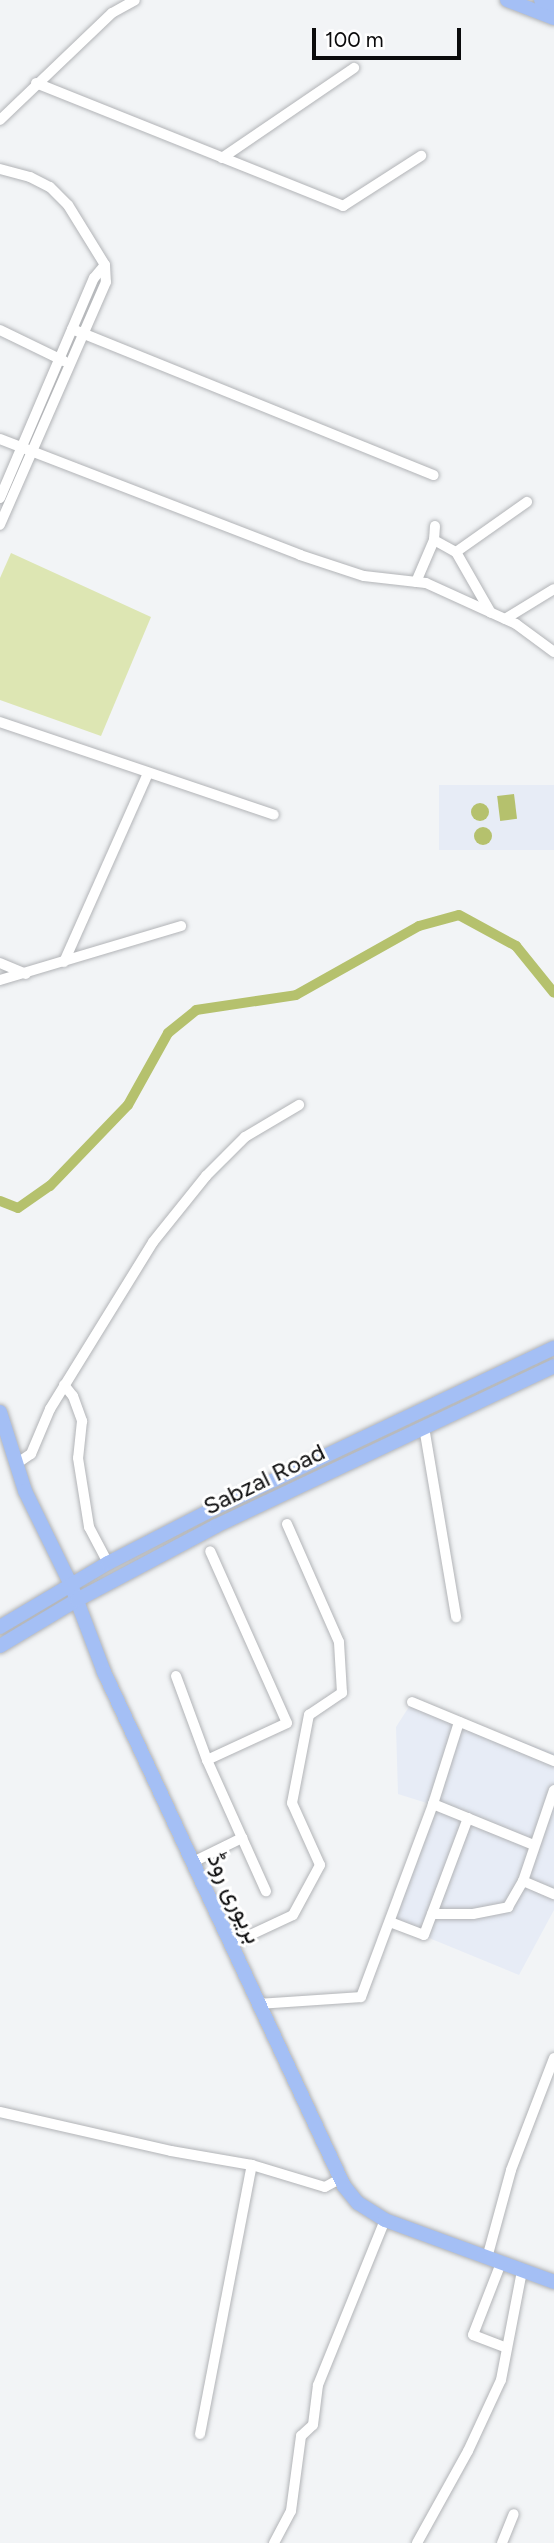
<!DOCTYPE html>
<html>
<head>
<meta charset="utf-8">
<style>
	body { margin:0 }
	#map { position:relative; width:554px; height:2543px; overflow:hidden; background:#f2f4f6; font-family:Figtree,Vazirmatn,sans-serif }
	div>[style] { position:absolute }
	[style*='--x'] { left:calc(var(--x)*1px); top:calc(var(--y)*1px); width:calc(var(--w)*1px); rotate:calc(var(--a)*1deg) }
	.built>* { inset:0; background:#e7ecf6; transform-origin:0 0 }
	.green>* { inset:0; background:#dde6b3 }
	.water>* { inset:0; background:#b5c16d; transform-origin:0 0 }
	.round { border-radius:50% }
	.canal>* { height:10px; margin:-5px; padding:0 5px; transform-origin:5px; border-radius:5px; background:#b5c16d }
	.roads { filter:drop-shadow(0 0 2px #b2b4b7) drop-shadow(0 0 2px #b2b4b7) }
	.minor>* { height:10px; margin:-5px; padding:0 5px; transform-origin:5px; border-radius:5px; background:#fff }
	.major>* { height:14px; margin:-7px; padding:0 7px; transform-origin:7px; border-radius:7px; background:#a4bff5 }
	span { translate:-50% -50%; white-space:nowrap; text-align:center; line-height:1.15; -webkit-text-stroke:6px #fff; paint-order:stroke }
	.street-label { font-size:24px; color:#0b0b0c }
	.scale { position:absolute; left:312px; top:28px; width:149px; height:32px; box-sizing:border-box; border:4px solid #0b0b0c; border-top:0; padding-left:9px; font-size:21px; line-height:24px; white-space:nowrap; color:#0b0b0c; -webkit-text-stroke:5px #fff; paint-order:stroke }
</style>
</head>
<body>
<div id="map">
	<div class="built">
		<div style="left:554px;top:785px;width:65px;height:115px;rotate:90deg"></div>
		<div style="clip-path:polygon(412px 1702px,554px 1753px,554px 1910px,519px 1975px,395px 1924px,433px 1805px,398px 1794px,396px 1727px)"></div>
	</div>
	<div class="green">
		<div style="clip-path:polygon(11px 553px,151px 617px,101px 736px,0 700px,0 578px)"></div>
	</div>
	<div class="water">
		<div style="left:514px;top:794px;width:25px;height:17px;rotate:83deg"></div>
		<div class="round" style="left:471px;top:803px;width:18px;height:18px"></div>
		<div class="round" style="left:474px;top:827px;width:18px;height:18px"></div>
	</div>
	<div class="canal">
		<div style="--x:0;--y:1201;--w:19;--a:21"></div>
		<div style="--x:18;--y:1208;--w:39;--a:-35"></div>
		<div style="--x:50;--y:1186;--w:112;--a:-46.1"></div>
		<div style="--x:128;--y:1105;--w:82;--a:-60.9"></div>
		<div style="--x:168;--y:1033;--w:36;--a:-39"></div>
		<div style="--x:196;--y:1010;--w:101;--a:-8.5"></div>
		<div style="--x:296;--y:995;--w:141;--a:-29.3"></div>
		<div style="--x:419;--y:926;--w:41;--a:-15.4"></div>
		<div style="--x:459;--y:915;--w:65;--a:28.5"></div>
		<div style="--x:516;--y:946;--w:60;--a:51"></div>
	</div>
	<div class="roads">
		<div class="minor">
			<div style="--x:36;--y:83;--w:331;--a:21.8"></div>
			<div style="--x:343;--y:206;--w:93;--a:-32.7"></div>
			<div style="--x:0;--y:120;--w:155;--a:-43.7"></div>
			<div style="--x:112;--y:13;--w:26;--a:-29"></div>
			<div style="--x:222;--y:158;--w:160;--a:-34.3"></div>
			<div style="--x:0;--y:169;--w:31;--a:15"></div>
			<div style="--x:30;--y:177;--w:22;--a:27"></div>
			<div style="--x:50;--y:187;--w:25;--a:45"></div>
			<div style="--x:68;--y:205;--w:70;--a:58.3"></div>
			<div style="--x:105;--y:265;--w:17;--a:87"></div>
			<div style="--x:106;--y:282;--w:265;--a:113.6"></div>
			<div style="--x:72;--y:329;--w:390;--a:22"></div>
			<div style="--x:0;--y:330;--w:71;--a:25.8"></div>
			<div style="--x:0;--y:439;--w:322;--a:21.1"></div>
			<div style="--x:300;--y:555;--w:67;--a:18.2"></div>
			<div style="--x:364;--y:576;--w:62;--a:6.4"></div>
			<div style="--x:426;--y:583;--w:99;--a:24.5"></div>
			<div style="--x:516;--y:624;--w:47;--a:36.4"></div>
			<div style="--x:0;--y:498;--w:239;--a:-66.9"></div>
			<div style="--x:94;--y:278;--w:17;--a:-50"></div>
			<div style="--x:434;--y:540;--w:25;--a:29"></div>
			<div style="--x:456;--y:552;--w:70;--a:60.2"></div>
			<div style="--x:456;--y:552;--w:87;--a:-35.2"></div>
			<div style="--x:416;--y:582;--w:46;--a:-66.8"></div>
			<div style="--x:434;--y:540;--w:14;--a:-86"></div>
			<div style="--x:505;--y:619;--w:57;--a:-31.5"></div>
			<div style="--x:0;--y:722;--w:289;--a:18.7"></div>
			<div style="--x:64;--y:962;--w:207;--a:-66"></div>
			<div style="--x:0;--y:963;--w:28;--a:23"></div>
			<div style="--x:0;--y:980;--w:189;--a:-16.6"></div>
			<div style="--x:64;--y:1385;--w:14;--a:51"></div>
			<div style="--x:73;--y:1396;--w:27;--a:70"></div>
			<div style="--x:82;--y:1421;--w:37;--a:96"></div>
			<div style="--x:78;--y:1458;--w:70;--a:80.9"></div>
			<div style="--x:89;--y:1527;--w:41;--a:62.2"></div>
			<div style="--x:424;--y:1427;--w:193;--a:80.4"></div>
			<div style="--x:16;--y:1464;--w:18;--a:-34"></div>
			<div style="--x:31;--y:1454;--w:49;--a:-67.1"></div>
			<div style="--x:50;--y:1409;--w:196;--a:-58.3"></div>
			<div style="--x:153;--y:1242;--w:85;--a:-51.2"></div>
			<div style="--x:206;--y:1176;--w:55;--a:-45"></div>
			<div style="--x:245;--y:1137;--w:63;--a:-30.7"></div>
			<div style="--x:176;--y:1676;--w:90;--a:69.7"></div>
			<div style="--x:207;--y:1760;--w:144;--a:65.8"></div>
			<div style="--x:412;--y:1702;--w:154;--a:22.6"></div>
			<div style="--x:207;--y:1760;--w:88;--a:-24.8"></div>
			<div style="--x:287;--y:1723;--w:188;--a:-114.1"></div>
			<div style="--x:433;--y:1804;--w:109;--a:22.1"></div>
			<div style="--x:193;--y:1862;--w:55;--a:-26.1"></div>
			<div style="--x:523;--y:1881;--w:34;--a:23"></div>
			<div style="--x:432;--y:1914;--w:41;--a:0"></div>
			<div style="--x:473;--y:1914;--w:36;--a:-11"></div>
			<div style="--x:508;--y:1907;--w:30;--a:-60"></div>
			<div style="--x:523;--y:1881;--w:96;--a:-71.2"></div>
			<div style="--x:390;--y:1922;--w:36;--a:21"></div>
			<div style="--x:424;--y:1935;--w:125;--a:-69.4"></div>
			<div style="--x:231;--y:1944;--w:68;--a:-25.1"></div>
			<div style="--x:293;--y:1915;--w:57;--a:-61.6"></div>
			<div style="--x:320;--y:1865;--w:68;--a:-114.3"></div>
			<div style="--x:292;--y:1803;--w:90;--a:-79.1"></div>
			<div style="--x:309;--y:1715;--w:40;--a:-34"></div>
			<div style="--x:342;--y:1693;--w:51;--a:-93.4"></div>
			<div style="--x:339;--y:1642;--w:129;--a:-113.8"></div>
			<div style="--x:259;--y:2004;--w:102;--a:-3.9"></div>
			<div style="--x:361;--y:1997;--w:206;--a:-69.5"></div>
			<div style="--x:433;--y:1804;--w:86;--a:-72.4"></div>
			<div style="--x:0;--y:2112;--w:175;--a:12.8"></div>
			<div style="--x:171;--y:2151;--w:82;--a:9.8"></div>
			<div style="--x:252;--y:2165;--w:76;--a:16.8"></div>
			<div style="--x:325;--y:2187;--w:18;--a:-29"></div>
			<div style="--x:487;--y:2258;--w:91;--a:-74.7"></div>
			<div style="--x:511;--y:2170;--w:120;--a:-69"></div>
			<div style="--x:501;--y:2263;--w:77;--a:111.3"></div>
			<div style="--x:473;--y:2335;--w:36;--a:21"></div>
			<div style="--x:200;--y:2434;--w:274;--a:-79.1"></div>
			<div style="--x:274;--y:2543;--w:36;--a:-62"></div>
			<div style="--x:291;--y:2511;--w:76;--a:-82.4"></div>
			<div style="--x:301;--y:2436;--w:16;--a:-43"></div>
			<div style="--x:313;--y:2425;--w:40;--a:-82.9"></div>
			<div style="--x:318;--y:2385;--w:178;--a:-67.9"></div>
			<div style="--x:417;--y:2543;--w:105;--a:-61"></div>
			<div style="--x:468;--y:2451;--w:78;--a:-65.1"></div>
			<div style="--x:501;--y:2380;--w:111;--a:-79.1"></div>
			<div style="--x:502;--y:2543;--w:31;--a:-68"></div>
		</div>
		<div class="major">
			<div style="--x:507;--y:0;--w:50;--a:21"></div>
			<div style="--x:541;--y:0;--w:14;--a:21"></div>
			<div style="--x:0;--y:1412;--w:83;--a:72.4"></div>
			<div style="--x:25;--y:1491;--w:105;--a:63.9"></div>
			<div style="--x:71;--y:1585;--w:93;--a:69.2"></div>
			<div style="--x:104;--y:1672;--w:567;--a:64.97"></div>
			<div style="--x:344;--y:2186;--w:22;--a:51"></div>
			<div style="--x:358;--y:2203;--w:32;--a:32"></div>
			<div style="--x:385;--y:2220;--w:180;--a:20.1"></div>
			<div style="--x:0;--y:1627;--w:126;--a:-30.7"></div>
			<div style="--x:108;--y:1563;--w:118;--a:-27.2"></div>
			<div style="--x:213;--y:1509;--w:377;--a:-25.3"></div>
			<div style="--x:0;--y:1646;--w:90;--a:-30.9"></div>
			<div style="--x:77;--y:1600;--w:157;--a:-28"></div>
			<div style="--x:216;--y:1526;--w:374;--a:-25.3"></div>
		</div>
	</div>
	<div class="street-label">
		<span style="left:264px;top:1479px;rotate:-26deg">Sabzal Road</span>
		<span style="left:235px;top:1898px;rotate:65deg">بریوری روڈ</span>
	</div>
	<div class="scale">100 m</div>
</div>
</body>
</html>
